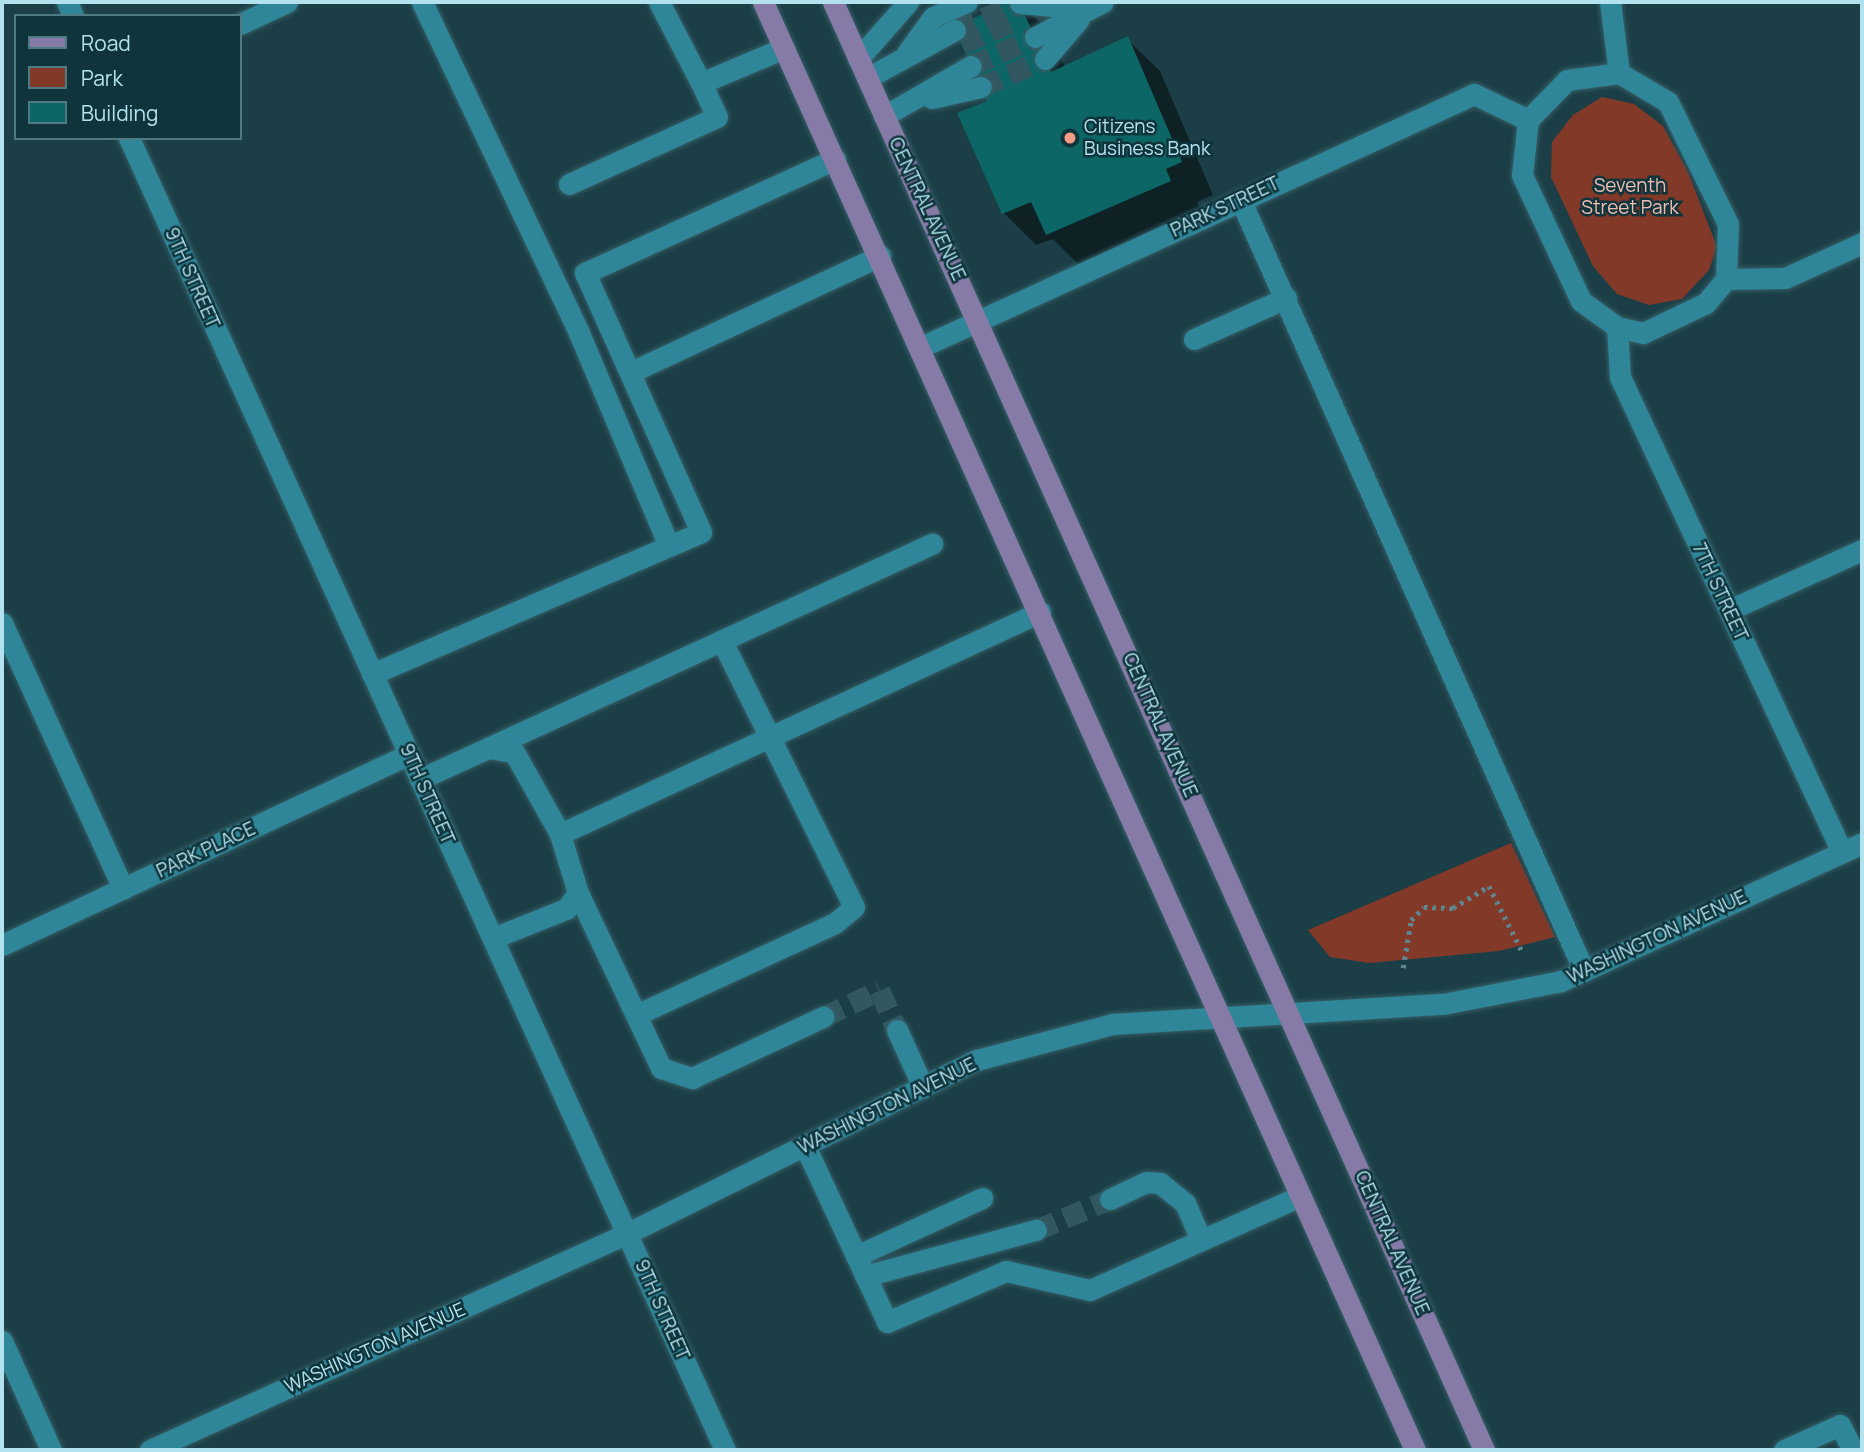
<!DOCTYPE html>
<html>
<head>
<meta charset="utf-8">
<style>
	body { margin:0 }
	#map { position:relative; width:1864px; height:1452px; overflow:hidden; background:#1c3f47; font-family:Manrope,sans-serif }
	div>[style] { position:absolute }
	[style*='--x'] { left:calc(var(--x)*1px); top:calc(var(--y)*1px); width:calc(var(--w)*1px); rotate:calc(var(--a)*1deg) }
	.green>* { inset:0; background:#833928 }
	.shadow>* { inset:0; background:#0007 }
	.building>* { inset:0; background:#0c6666 }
	.minor-tunnel>* { height:21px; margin-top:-10.5px; transform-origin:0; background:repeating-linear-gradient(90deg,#325760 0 21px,transparent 0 31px) }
	.path>* { height:4.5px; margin-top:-2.25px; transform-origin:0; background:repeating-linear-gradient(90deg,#5d8690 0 3.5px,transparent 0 8.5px) }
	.roads { filter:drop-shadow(0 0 2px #355e67) drop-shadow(0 0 2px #355e67) }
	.minor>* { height:21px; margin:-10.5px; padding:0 10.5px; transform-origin:10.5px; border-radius:10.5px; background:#2f8698 }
	.major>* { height:21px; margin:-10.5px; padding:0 10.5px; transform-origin:10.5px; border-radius:10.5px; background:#867ba7 }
	.dots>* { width:19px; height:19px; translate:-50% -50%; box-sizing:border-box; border:4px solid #10343c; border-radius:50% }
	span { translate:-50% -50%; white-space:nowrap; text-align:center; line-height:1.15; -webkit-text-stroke:5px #10343c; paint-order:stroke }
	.poi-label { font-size:19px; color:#b1e2ee }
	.left { translate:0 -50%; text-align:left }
	.park-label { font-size:19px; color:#efbcaf }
	.street-label { font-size:19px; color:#b1e2ee }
	.frame { position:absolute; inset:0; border:4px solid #b1e2ee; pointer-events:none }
	.legend { position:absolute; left:14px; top:14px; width:228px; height:126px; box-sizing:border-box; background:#10343c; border:2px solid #507a83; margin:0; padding:9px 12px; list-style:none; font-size:21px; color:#b1e2ee }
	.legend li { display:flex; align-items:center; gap:14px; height:35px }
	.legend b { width:35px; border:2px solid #507a83 }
</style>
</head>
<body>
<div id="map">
	<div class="green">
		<div style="clip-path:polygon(1602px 97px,1634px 104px,1663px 126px,1688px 172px,1717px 247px,1709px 270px,1682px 299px,1649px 305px,1617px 294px,1593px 266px,1551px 177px,1552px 142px,1573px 115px)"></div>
		<div style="clip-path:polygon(1511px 843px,1555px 937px,1499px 951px,1369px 963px,1330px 957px,1308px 930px)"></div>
	</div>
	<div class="shadow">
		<div style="clip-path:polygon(1019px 2px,1049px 32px,1065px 67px,1127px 39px,1160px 71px,1213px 195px,1197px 202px,1202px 213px,1080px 266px,1053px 239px,1036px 245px,1004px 213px,989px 102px)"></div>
	</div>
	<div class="building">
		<div style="clip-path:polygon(1007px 2px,1019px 2px,1051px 72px,1128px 36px,1182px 162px,1166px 169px,1171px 181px,1046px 235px,1031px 202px,1002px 214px,957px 113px,987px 101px,954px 28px)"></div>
	</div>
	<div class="minor-tunnel">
		<div style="--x:955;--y:30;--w:70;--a:-22.6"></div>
		<div style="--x:962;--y:44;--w:54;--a:-24.2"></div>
		<div style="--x:971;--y:66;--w:70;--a:-24.4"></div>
		<div style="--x:981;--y:87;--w:70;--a:-23.6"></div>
		<div style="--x:823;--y:1017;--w:63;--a:-25.3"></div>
		<div style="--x:880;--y:990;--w:43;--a:67"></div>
		<div style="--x:1036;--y:1230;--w:80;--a:-22.7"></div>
	</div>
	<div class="path">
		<div style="--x:1403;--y:968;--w:49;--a:-80.5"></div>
		<div style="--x:1411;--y:920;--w:18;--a:-45"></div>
		<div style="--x:1424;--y:907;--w:29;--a:2"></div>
		<div style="--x:1453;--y:908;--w:42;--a:-31.4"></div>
		<div style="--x:1489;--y:886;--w:73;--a:63.1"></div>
	</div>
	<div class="roads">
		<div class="minor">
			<div style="--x:67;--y:2;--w:15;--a:67"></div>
			<div style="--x:422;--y:2;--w:366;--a:64.6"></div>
			<div style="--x:579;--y:333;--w:231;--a:67.1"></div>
			<div style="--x:659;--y:2;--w:91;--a:62.6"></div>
			<div style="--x:701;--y:83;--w:90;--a:-22.9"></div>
			<div style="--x:1610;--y:2;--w:72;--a:82.8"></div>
			<div style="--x:1020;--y:3;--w:67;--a:5.1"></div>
			<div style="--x:240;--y:24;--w:52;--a:-25.1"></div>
			<div style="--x:1035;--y:37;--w:76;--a:-27.2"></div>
			<div style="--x:907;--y:53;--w:44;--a:-54.2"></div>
			<div style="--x:933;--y:17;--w:37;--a:-24"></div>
			<div style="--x:858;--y:59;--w:76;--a:-48.7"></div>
			<div style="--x:1045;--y:59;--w:52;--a:-49.6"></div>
			<div style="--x:1619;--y:73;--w:57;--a:30.6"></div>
			<div style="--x:1668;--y:102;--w:136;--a:63.8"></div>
			<div style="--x:1728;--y:224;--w:55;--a:92.1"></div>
			<div style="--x:1726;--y:279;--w:31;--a:130"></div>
			<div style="--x:1706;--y:303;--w:70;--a:154.5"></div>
			<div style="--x:1643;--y:333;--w:27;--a:-167"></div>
			<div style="--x:1617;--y:327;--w:44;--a:-144.2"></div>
			<div style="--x:1581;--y:301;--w:139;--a:-115.1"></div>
			<div style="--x:1522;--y:175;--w:55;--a:-83.8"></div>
			<div style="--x:1528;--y:120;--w:56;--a:-45.7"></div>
			<div style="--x:1567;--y:80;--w:52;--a:-7.7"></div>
			<div style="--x:867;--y:78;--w:100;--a:-28.6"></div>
			<div style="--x:932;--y:98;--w:50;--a:-12.7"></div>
			<div style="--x:884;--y:116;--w:100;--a:-29.9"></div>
			<div style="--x:129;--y:138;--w:1441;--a:65.57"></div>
			<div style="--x:569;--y:184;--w:162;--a:-24.4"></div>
			<div style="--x:717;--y:117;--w:38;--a:-115"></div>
			<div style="--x:1241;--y:201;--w:843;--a:65.99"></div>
			<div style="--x:1726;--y:279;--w:59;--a:-1"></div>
			<div style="--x:1785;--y:278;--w:85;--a:-24.4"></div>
			<div style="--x:1617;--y:327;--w:50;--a:86.6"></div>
			<div style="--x:1620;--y:377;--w:524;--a:64.95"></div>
			<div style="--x:1194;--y:339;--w:101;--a:-24"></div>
			<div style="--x:921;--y:347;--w:608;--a:-24.58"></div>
			<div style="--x:1474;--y:94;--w:60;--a:25.7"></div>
			<div style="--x:631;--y:372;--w:275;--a:-25"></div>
			<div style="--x:1729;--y:610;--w:146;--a:-24.3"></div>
			<div style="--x:2;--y:623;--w:292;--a:65.5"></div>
			<div style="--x:372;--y:674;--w:358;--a:-23.3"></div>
			<div style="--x:701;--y:532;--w:284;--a:-114.1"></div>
			<div style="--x:585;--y:273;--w:275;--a:-24.5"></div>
			<div style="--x:488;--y:748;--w:489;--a:-24.7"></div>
			<div style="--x:420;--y:779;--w:75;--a:-24.5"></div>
			<div style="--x:488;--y:748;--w:26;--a:9"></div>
			<div style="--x:514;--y:752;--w:94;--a:60.7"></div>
			<div style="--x:578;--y:893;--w:194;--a:64.6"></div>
			<div style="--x:661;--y:1068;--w:33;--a:18"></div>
			<div style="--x:692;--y:1078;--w:145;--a:-25"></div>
			<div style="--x:493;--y:938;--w:79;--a:-21.7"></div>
			<div style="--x:566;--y:909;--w:20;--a:-53"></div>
			<div style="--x:578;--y:893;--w:62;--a:-107"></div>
			<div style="--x:560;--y:834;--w:529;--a:-24.82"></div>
			<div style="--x:2;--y:945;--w:450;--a:-25.1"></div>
			<div style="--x:636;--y:1015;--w:219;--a:-24.8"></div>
			<div style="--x:835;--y:923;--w:25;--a:-40"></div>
			<div style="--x:854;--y:907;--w:297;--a:-116.4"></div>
			<div style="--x:897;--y:1030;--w:63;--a:65.5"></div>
			<div style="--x:805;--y:1146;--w:194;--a:65"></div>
			<div style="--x:887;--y:1322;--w:129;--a:-23.2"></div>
			<div style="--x:1006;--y:1271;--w:86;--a:12.7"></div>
			<div style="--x:1090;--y:1290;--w:230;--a:-24.1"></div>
			<div style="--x:1110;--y:1199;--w:40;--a:-25"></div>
			<div style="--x:1146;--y:1182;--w:14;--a:4"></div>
			<div style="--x:1160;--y:1183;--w:32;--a:39"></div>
			<div style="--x:1185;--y:1203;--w:40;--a:66.6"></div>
			<div style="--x:856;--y:1256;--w:139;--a:-24.7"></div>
			<div style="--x:865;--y:1276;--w:177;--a:-15.1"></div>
			<div style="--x:2;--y:1341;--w:120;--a:65.8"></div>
			<div style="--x:150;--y:1450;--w:525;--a:-24.42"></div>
			<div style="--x:628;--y:1233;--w:390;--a:-26.4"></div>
			<div style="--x:977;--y:1060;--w:140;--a:-14.9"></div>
			<div style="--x:1112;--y:1024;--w:332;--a:-3.5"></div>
			<div style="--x:1443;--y:1004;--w:120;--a:-11"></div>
			<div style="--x:1561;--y:981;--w:331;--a:-24.6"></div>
			<div style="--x:1784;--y:1450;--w:61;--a:-24.1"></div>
			<div style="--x:1840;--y:1425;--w:28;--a:63"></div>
		</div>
		<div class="major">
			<div style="--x:763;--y:2;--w:1588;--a:65.76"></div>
			<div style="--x:833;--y:2;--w:1588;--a:65.79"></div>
		</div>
	</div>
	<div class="dots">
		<div style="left:1070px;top:138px;background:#f49e89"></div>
	</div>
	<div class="poi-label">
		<span class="left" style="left:1084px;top:138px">Citizens<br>Business Bank</span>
	</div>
	<div class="park-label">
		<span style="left:1630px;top:197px">Seventh<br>Street Park</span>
	</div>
	<div class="street-label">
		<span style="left:1225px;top:207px;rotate:-25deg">PARK STREET</span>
		<span style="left:927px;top:209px;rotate:65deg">CENTRAL AVENUE</span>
		<span style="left:192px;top:278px;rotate:66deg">9TH STREET</span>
		<span style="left:1720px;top:592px;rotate:65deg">7TH STREET</span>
		<span style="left:1160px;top:725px;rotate:66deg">CENTRAL AVENUE</span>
		<span style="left:427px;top:794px;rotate:66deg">9TH STREET</span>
		<span style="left:206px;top:850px;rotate:-25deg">PARK PLACE</span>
		<span style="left:1657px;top:937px;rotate:-25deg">WASHINGTON AVENUE</span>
		<span style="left:887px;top:1106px;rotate:-26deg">WASHINGTON AVENUE</span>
		<span style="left:1392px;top:1243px;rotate:66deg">CENTRAL AVENUE</span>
		<span style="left:662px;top:1310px;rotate:66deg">9TH STREET</span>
		<span style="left:375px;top:1348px;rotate:-24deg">WASHINGTON AVENUE</span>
	</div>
	<div class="frame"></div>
	<ul class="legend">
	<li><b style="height:9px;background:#867ba7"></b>Road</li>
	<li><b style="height:19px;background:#833928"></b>Park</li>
	<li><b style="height:19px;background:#0c6666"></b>Building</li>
	</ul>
</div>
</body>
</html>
